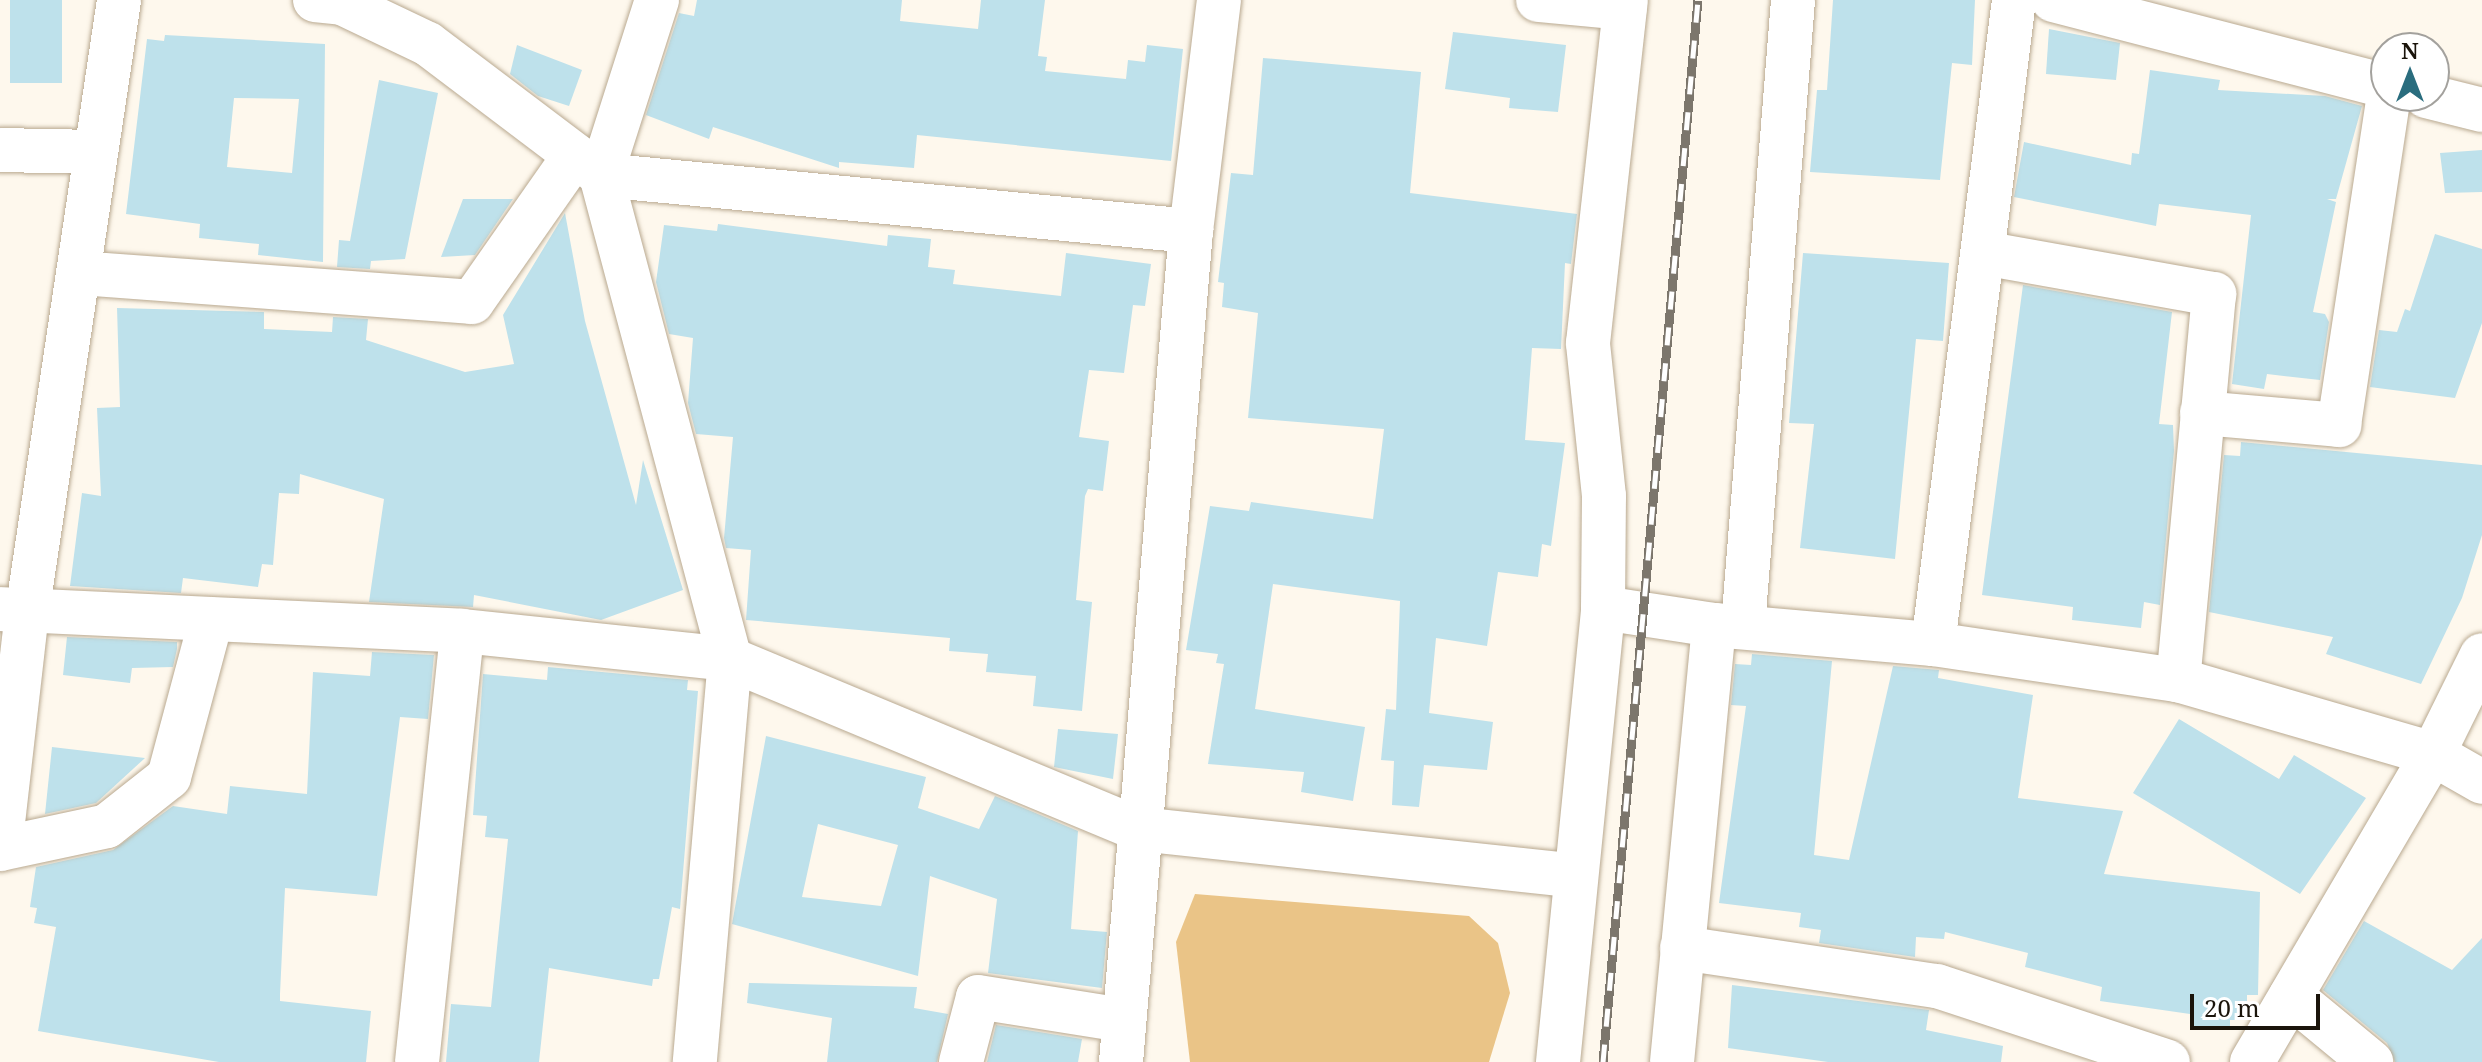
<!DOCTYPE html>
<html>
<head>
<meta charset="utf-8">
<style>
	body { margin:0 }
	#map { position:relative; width:2482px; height:1062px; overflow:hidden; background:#fef8ed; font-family:"Noto Serif",serif }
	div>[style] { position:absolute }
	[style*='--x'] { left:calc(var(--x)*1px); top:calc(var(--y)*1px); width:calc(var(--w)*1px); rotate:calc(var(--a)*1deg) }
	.water>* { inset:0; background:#eac487 }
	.building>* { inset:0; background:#bee1eb; transform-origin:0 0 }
	.roads { filter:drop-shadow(0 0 2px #b9a990) drop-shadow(0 0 2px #b9a990) }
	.minor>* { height:44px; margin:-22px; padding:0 22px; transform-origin:22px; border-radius:22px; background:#fff }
	.rail>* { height:9px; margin-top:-4.5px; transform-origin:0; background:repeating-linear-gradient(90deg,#fff 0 18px,#7c766c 0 36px); box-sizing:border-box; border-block:2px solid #7c766c }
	span { translate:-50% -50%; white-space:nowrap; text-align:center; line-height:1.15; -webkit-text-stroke:7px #fff; paint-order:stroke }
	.north { position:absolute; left:2370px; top:32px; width:80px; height:80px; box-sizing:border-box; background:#fff; border:2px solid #a3a19d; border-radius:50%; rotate:0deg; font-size:22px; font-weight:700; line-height:32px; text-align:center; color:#1a140b }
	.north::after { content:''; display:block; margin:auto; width:28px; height:36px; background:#2a6d7e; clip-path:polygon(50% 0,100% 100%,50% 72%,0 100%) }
	.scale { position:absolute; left:2190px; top:994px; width:130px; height:36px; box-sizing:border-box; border:4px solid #1a140b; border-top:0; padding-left:10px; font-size:24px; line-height:28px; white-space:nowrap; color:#1a140b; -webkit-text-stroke:6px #fff; paint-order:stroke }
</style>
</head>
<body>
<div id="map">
	<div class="water">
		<div style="clip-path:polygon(1195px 894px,1469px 916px,1498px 943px,1510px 993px,1489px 1062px,1190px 1062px,1176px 942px)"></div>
	</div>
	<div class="building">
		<div style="left:10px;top:0;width:52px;height:83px"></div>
		<div style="clip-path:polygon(697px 0,902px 0,900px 21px,978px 29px,981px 0,1045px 0,1038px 56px,1047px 57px,1045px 71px,1126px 79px,1128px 60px,1145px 62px,1147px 45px,1183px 49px,1171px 161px,917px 135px,914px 168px,839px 162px,839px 168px,713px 127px,709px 139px,646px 115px,679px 13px,694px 16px)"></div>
		<div style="clip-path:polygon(1833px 0,1975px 0,1972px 65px,1952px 63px,1940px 180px,1810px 172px,1817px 90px,1827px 90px)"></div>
		<div style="clip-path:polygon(2049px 29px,2120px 43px,2116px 80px,2046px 74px)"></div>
		<div style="clip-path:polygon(1453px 32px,1566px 45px,1558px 112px,1509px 108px,1510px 98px,1445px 89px)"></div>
		<div style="clip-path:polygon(evenodd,165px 35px,325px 44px,323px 262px,258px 255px,259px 244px,199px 238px,200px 224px,126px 214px,147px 39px,164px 41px,165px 35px,234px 98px,299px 99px,292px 173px,227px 167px,234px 98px)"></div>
		<div style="clip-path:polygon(517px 45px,582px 70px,569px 106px,538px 96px,510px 74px)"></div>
		<div style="clip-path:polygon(1263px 58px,1421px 72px,1410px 193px,1577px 214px,1571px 264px,1565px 263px,1561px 349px,1532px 348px,1525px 440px,1565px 443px,1551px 546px,1542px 544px,1538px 577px,1498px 572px,1487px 646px,1436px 638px,1429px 713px,1493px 722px,1487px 770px,1424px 765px,1419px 807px,1392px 805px,1394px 761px,1381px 760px,1386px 709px,1396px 710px,1400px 601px,1273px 584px,1255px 709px,1365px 727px,1353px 801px,1301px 792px,1304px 772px,1208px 764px,1224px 664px,1216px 663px,1218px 654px,1186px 650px,1210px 506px,1249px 511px,1251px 502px,1373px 519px,1384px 429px,1248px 418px,1258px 313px,1222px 307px,1224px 283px,1218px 282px,1231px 173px,1253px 175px)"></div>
		<div style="clip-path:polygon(2150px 70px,2220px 80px,2218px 90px,2325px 96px,2362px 106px,2336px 199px,2327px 199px,2336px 202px,2313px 312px,2325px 314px,2329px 322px,2320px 380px,2267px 374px,2264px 389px,2232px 384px,2251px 215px,2159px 204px,2156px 226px,2014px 197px,2024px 142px,2131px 165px,2132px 153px,2139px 154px)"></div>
		<div style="clip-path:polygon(379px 80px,438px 93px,405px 259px,371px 261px,370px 269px,337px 267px,339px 240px,350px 241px)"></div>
		<div style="clip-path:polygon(2482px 150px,2482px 192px,2445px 193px,2440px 153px)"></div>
		<div style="clip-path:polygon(463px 199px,513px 199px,475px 255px,441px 257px)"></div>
		<div style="clip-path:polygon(565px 213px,585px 321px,636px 505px,643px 460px,683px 590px,601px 620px,474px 595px,473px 607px,369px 602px,384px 499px,300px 474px,299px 494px,279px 493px,273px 565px,262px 564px,258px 587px,183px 578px,181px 593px,70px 586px,82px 493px,101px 496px,97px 408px,120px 407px,117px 308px,264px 312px,264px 329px,332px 332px,333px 317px,368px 319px,366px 340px,465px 372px,514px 364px,503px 315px)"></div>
		<div style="clip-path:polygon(718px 224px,887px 246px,888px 235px,931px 239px,928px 267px,955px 270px,953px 284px,1061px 296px,1066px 253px,1151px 264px,1145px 306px,1133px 305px,1124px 373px,1089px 370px,1079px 437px,1109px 441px,1103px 491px,1088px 489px,1085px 496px,1076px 600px,1092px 602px,1082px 711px,1033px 706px,1036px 676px,986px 672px,988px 654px,949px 651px,950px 638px,746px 620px,751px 550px,726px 548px,724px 538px,733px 437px,696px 434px,688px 403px,693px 338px,669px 334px,656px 282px,664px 225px,717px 231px)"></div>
		<div style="clip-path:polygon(2435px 234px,2482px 249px,2482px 323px,2455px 398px,2370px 387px,2379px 330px,2397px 332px,2405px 309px,2410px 311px)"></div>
		<div style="clip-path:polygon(1803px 253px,1949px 263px,1943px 341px,1916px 339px,1895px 559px,1800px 548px,1814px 424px,1789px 423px)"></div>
		<div style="clip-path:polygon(2023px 285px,2172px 312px,2159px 424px,2173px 425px,2174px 451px,2160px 605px,2144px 602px,2141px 628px,2072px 620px,2073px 607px,1982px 595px)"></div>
		<div style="clip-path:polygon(2241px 442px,2482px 465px,2482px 535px,2462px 598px,2421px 684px,2326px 654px,2333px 637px,2209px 612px,2224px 455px,2240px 456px)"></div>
		<div style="clip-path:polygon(67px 637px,177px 642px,177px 649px,173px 667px,132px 668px,130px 683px,63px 675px)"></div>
		<div style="clip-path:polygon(372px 652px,434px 655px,428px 719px,400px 717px,377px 896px,285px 888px,280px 994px,280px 1001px,371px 1011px,366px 1062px,219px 1062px,38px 1031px,56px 927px,34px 923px,37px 908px,30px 907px,36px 867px,113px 850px,173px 806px,227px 814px,230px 786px,307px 794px,313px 672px,370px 676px)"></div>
		<div style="clip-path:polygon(1752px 654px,1832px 661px,1814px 855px,1849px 860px,1893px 666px,1939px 670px,1938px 678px,2033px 695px,2018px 798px,2123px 811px,2104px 874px,2260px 892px,2258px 995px,2247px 995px,2247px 1020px,2230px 1020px,2230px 1030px,2190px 1030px,2190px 1014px,2100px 1001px,2102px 987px,2025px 967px,2028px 953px,1945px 932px,1944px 939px,1916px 937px,1915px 957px,1819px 943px,1821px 930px,1799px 927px,1801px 913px,1719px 903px,1746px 706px,1731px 705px,1735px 664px,1751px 665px)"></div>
		<div style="clip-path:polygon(548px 667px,688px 680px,687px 690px,698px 691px,680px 909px,672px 907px,659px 979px,653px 979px,652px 986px,549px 968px,539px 1062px,446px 1062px,451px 1004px,491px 1007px,508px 839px,485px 837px,487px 816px,473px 815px,483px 674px,547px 680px)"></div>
		<div style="clip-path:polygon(2179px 719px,2279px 779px,2294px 755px,2366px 798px,2300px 894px,2133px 793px)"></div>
		<div style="clip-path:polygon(1058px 729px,1118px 734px,1113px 779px,1054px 767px)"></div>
		<div style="clip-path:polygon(evenodd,766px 736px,926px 777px,918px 808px,979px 829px,995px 796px,1078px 831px,1071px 929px,1107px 932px,1102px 988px,988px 973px,997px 899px,930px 876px,918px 976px,732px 924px,766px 736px,818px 824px,898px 845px,881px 906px,802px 897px,818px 824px)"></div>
		<div style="clip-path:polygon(52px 747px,145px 758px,96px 803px,45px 814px)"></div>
		<div style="clip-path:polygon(2364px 921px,2452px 970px,2482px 938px,2482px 1062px,2395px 1062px,2387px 1043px,2323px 990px)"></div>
		<div style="clip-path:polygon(749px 983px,917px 987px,914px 1008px,948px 1014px,937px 1062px,827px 1062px,832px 1018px,747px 1003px)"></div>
		<div style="clip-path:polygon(1732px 985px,1929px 1010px,1926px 1030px,2003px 1046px,2001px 1062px,1828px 1062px,1728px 1048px)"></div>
		<div style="clip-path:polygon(996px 1025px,1082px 1039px,1078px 1062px,987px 1062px)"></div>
	</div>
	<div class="roads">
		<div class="minor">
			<div style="--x:315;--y:0;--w:27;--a:6"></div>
			<div style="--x:342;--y:3;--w:95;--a:25.5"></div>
			<div style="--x:428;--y:44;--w:217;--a:37.1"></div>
			<div style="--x:601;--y:175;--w:593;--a:5.42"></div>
			<div style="--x:657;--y:0;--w:184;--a:107.7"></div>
			<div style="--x:601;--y:175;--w:501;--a:75.08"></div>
			<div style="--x:730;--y:659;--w:405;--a:95"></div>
			<div style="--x:1538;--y:0;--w:87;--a:5.3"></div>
			<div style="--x:2053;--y:0;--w:344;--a:14.5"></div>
			<div style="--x:2426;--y:96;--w:58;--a:14"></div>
			<div style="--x:0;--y:150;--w:92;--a:1.2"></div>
			<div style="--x:1983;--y:253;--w:235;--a:10.1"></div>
			<div style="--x:2214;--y:294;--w:388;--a:95.3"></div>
			<div style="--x:79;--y:273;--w:394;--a:4.2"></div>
			<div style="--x:472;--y:302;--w:179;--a:-55"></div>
			<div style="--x:2202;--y:413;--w:138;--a:5"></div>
			<div style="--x:2339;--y:425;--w:333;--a:-81.4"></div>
			<div style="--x:1603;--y:608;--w:112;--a:8.7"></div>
			<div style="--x:1714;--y:625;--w:220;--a:5"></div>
			<div style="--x:1933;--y:644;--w:248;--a:8.4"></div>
			<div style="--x:2178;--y:680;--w:266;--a:16.2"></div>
			<div style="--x:2433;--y:754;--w:56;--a:29.7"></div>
			<div style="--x:0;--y:609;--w:463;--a:2.7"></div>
			<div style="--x:462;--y:631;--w:269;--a:6"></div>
			<div style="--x:730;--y:659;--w:443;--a:22.6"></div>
			<div style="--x:1139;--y:829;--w:435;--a:6.1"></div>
			<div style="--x:1743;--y:626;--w:628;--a:-85.43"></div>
			<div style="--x:1933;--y:644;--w:649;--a:-82.83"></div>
			<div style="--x:0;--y:849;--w:238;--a:-83.5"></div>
			<div style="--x:27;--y:613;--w:620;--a:-81.46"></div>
			<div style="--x:0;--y:849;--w:109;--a:-12.1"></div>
			<div style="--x:107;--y:826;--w:79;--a:-38.3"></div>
			<div style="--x:169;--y:777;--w:163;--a:-75"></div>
			<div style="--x:1682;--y:948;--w:258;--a:8.5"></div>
			<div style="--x:1937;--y:986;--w:243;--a:18.2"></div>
			<div style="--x:2291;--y:996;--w:104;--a:39.5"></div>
			<div style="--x:417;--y:1062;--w:433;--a:-84"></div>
			<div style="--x:961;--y:1062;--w:67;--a:-75.3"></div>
			<div style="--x:978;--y:997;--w:148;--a:9"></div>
			<div style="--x:1121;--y:1062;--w:834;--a:-85.19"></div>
			<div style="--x:1191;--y:231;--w:233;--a:-83.1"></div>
			<div style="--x:1558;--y:1062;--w:456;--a:-84.3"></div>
			<div style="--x:1603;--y:608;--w:112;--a:-89.5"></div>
			<div style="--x:1604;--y:496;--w:154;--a:-96"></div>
			<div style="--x:1588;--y:343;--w:345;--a:-83.7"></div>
			<div style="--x:1672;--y:1062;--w:439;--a:-84.5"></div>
			<div style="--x:2252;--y:1062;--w:357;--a:-59.6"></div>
			<div style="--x:2433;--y:754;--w:110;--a:-63.7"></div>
		</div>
	</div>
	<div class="rail">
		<div style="--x:1603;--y:1062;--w:1066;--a:-84.89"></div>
	</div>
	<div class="north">N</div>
	<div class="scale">20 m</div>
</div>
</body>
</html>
